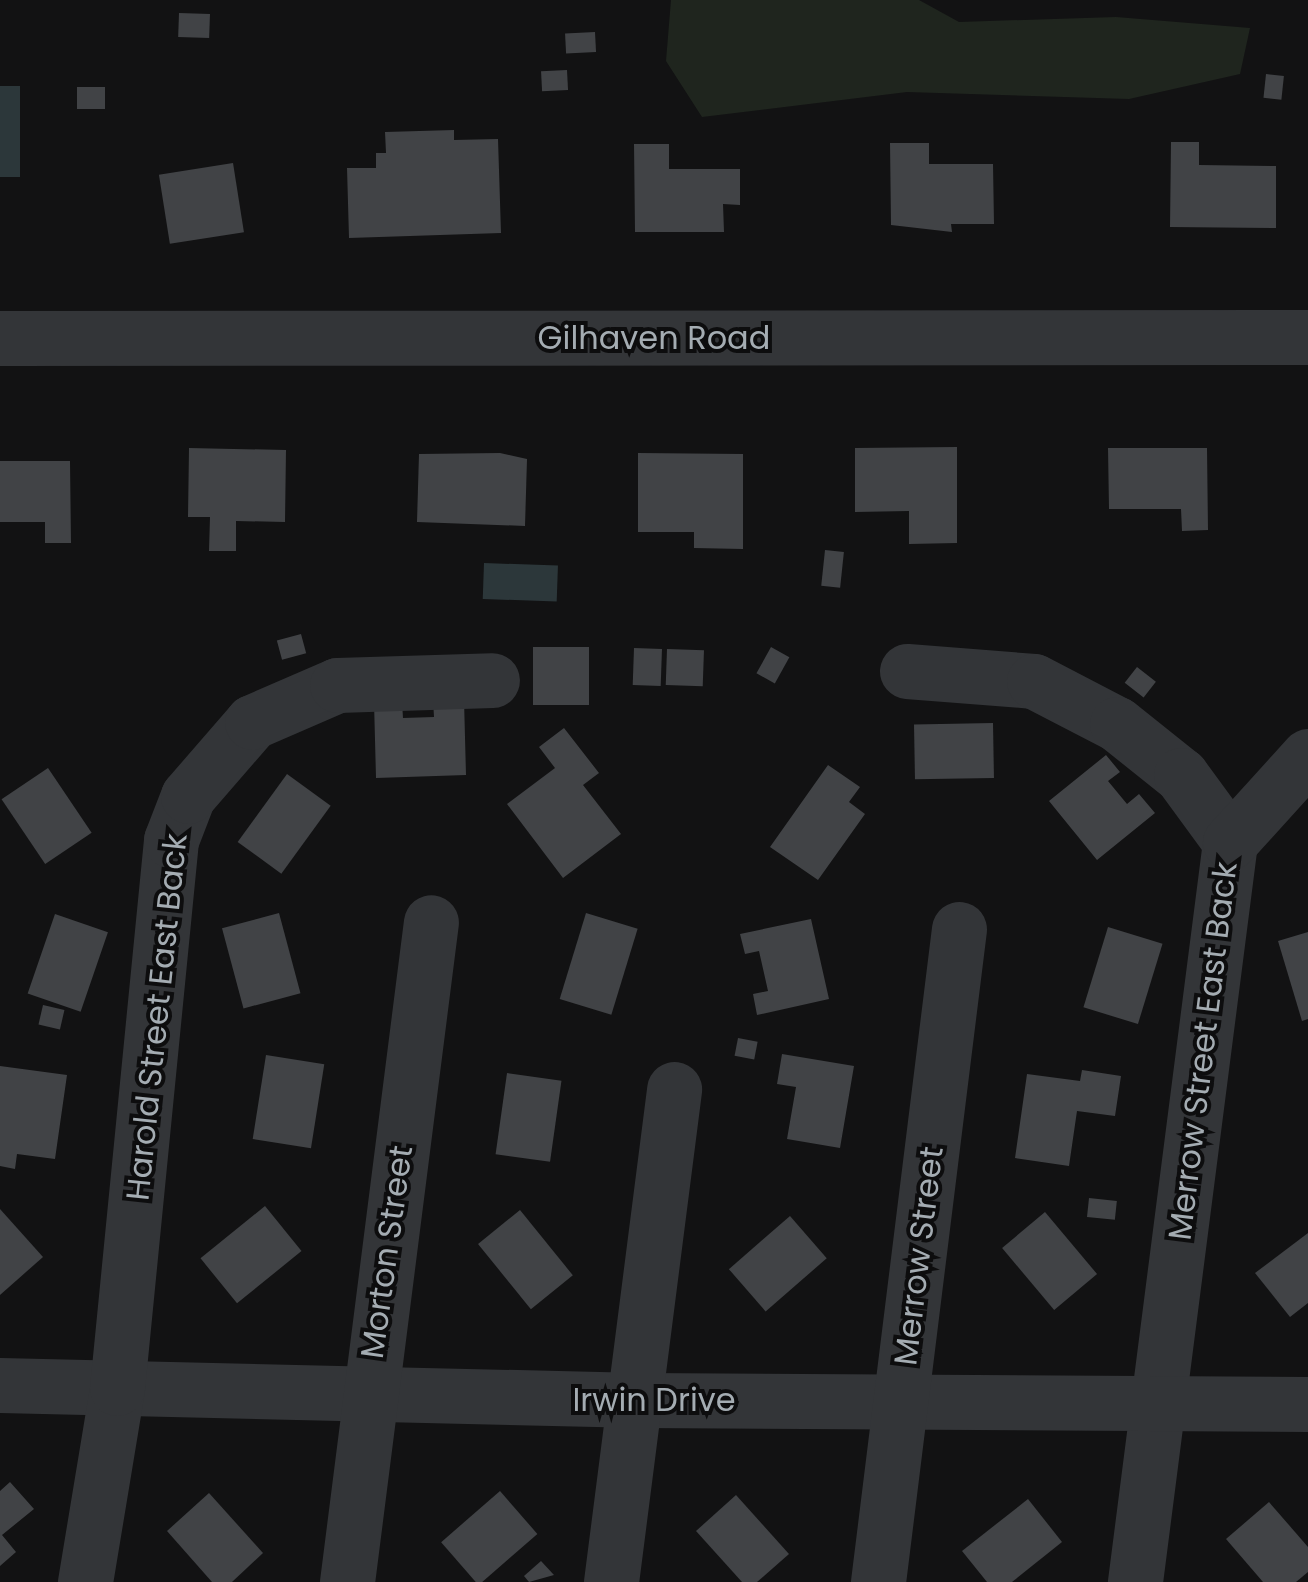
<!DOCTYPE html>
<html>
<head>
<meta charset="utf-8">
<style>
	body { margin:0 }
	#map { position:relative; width:1308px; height:1582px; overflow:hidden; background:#121213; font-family:Poppins,sans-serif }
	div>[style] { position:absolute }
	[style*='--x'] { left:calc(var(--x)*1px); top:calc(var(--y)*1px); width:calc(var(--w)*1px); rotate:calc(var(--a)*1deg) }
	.green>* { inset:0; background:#1f251e }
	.water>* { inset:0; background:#2c373a; transform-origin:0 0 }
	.building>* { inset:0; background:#414346; transform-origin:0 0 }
	.minor>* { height:55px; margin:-27.5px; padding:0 27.5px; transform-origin:27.5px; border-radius:27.5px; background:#333538 }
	span { translate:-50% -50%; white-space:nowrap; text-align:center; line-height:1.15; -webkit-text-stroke:8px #0d0d0e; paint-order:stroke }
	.street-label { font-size:32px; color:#a4acb2 }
</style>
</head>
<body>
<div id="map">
	<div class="green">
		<div style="clip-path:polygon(671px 0,919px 0,959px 22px,1116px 17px,1250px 28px,1240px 74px,1129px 99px,907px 92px,702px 117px,666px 61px)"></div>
	</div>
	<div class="water">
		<div style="left:0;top:86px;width:20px;height:91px"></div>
		<div style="left:484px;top:563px;width:74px;height:36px;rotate:2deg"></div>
	</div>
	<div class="building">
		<div style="left:179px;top:13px;width:31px;height:24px;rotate:2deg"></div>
		<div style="left:595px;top:32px;width:20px;height:30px;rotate:87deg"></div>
		<div style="left:567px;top:70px;width:20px;height:26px;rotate:87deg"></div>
		<div style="left:1266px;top:74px;width:18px;height:24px;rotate:6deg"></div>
		<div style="left:77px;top:87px;width:28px;height:22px"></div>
		<div style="clip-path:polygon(454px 130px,454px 140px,498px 139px,501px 233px,349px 238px,347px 168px,376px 168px,376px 153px,386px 153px,385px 132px)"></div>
		<div style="clip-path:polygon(1171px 142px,1199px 142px,1199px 165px,1276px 166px,1276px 228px,1170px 227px)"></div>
		<div style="clip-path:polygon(890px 143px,929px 143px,929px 164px,993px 164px,994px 224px,951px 224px,952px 232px,891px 225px)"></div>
		<div style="clip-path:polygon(634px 144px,669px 144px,669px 169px,740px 169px,740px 205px,723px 204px,724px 232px,635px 232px)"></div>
		<div style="left:233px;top:163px;width:70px;height:75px;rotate:81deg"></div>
		<div style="clip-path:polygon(957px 447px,957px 543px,909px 544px,909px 511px,855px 512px,855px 448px)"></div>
		<div style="clip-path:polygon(189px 448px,286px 450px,285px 522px,236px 521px,236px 551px,209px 551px,210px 517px,188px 517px)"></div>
		<div style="clip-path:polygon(1108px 448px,1207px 448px,1208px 530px,1182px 531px,1181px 509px,1109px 509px)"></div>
		<div style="clip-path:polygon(500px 453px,527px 459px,525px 526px,417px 522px,419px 454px)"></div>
		<div style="clip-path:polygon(638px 453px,743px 454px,743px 549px,694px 548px,694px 532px,638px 532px)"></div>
		<div style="clip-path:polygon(0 461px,70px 461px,71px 543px,45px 543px,45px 522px,0 522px)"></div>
		<div style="left:825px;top:550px;width:19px;height:36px;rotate:6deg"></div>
		<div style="left:301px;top:634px;width:20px;height:25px;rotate:75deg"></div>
		<div style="left:533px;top:647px;width:56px;height:58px"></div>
		<div style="left:771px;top:647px;width:21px;height:30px;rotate:29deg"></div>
		<div style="left:634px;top:648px;width:28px;height:37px;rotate:2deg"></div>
		<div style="left:667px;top:649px;width:37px;height:36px;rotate:2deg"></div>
		<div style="left:1137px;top:667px;width:24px;height:20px;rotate:38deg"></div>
		<div style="clip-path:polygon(464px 699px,466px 775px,376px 778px,374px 702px,402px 702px,403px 718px,434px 717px,433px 700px)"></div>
		<div style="left:993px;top:723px;width:55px;height:79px;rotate:89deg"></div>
		<div style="clip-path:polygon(564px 728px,599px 773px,583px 785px,621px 834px,563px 878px,507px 804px,555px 768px,539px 747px)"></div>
		<div style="clip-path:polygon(1106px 755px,1120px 772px,1108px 781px,1127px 804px,1139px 794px,1155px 813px,1097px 860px,1049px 801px)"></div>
		<div style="clip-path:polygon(828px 765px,860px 787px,849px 802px,865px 814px,818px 880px,770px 847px)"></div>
		<div style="left:48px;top:768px;width:78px;height:56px;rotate:56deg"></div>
		<div style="left:287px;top:774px;width:54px;height:84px;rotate:36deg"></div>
		<div style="left:279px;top:913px;width:83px;height:59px;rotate:75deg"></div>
		<div style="left:586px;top:913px;width:54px;height:90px;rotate:17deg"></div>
		<div style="left:55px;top:914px;width:56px;height:84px;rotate:19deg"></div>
		<div style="clip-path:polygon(811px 919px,829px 999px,757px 1015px,753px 994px,768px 991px,759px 951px,745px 954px,740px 934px)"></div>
		<div style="left:1108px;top:927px;width:57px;height:84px;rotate:17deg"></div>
		<div style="clip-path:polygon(1308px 932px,1308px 1019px,1302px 1021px,1278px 941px)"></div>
		<div style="left:43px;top:1005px;width:22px;height:20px;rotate:13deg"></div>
		<div style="left:738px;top:1038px;width:20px;height:18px;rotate:11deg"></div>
		<div style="clip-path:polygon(782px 1054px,854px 1066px,840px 1148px,787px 1139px,796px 1087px,777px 1084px)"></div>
		<div style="left:266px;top:1055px;width:59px;height:85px;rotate:9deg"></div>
		<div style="clip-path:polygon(0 1066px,67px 1075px,55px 1159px,17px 1154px,15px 1169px,0 1166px)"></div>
		<div style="clip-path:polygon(1082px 1070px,1121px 1076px,1115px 1116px,1077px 1111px,1069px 1166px,1015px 1158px,1027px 1074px,1080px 1081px)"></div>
		<div style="left:507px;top:1073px;width:55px;height:82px;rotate:8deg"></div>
		<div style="left:1089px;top:1198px;width:28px;height:19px;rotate:6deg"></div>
		<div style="left:265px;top:1206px;width:58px;height:83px;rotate:51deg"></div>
		<div style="clip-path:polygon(0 1209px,43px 1257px,0 1295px)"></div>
		<div style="left:520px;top:1210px;width:84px;height:54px;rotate:51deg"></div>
		<div style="left:1045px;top:1212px;width:81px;height:56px;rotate:50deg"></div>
		<div style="left:790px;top:1216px;width:56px;height:81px;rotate:49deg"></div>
		<div style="clip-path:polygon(1308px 1233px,1308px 1303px,1290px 1317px,1255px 1273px)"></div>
		<div style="clip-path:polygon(10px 1482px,34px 1509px,2px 1535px,16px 1552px,0 1566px,0 1491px)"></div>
		<div style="left:500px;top:1491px;width:57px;height:78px;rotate:49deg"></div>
		<div style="clip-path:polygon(209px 1493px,263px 1553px,232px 1582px,212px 1582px,167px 1531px)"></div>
		<div style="clip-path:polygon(736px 1495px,789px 1554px,757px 1582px,742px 1582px,696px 1531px)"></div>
		<div style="clip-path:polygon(1028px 1499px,1062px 1542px,1012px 1582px,987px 1582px,962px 1551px)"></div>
		<div style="clip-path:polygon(1269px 1502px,1308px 1547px,1308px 1572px,1296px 1582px,1263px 1582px,1226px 1539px)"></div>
		<div style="clip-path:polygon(541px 1561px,554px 1575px,529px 1582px,524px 1576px)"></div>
	</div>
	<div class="minor">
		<div style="--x:0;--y:338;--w:1308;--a:-0.04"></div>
		<div style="--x:907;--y:671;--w:127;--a:4.5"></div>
		<div style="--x:1034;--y:681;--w:93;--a:27.4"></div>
		<div style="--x:1117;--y:724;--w:82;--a:38.6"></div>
		<div style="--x:1181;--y:775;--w:83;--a:53.8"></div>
		<div style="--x:1230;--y:842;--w:746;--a:97.32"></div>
		<div style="--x:1230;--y:842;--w:116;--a:-47.8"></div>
		<div style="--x:0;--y:1385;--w:640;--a:1.34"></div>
		<div style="--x:640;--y:1400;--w:668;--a:0.34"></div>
		<div style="--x:85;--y:1582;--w:197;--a:-80.6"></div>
		<div style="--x:117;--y:1388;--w:551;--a:-84.37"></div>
		<div style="--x:171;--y:840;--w:47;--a:-68.9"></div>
		<div style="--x:188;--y:796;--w:98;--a:-49.1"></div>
		<div style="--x:252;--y:722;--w:93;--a:-23.5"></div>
		<div style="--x:337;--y:685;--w:155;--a:-1.8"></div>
		<div style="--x:347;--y:1582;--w:665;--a:-82.75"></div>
		<div style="--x:611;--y:1582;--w:497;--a:-82.7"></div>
		<div style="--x:878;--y:1582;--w:658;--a:-82.93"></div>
	</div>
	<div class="street-label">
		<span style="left:654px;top:338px">Gilhaven Road</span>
		<span style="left:157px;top:1017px;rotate:-84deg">Harold Street East Back</span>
		<span style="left:1203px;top:1051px;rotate:-83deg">Merrow Street East Back</span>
		<span style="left:387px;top:1252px;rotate:-82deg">Morton Street</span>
		<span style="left:919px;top:1256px;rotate:-83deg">Merrow Street</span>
		<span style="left:654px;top:1400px">Irwin Drive</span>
	</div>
</div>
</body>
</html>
